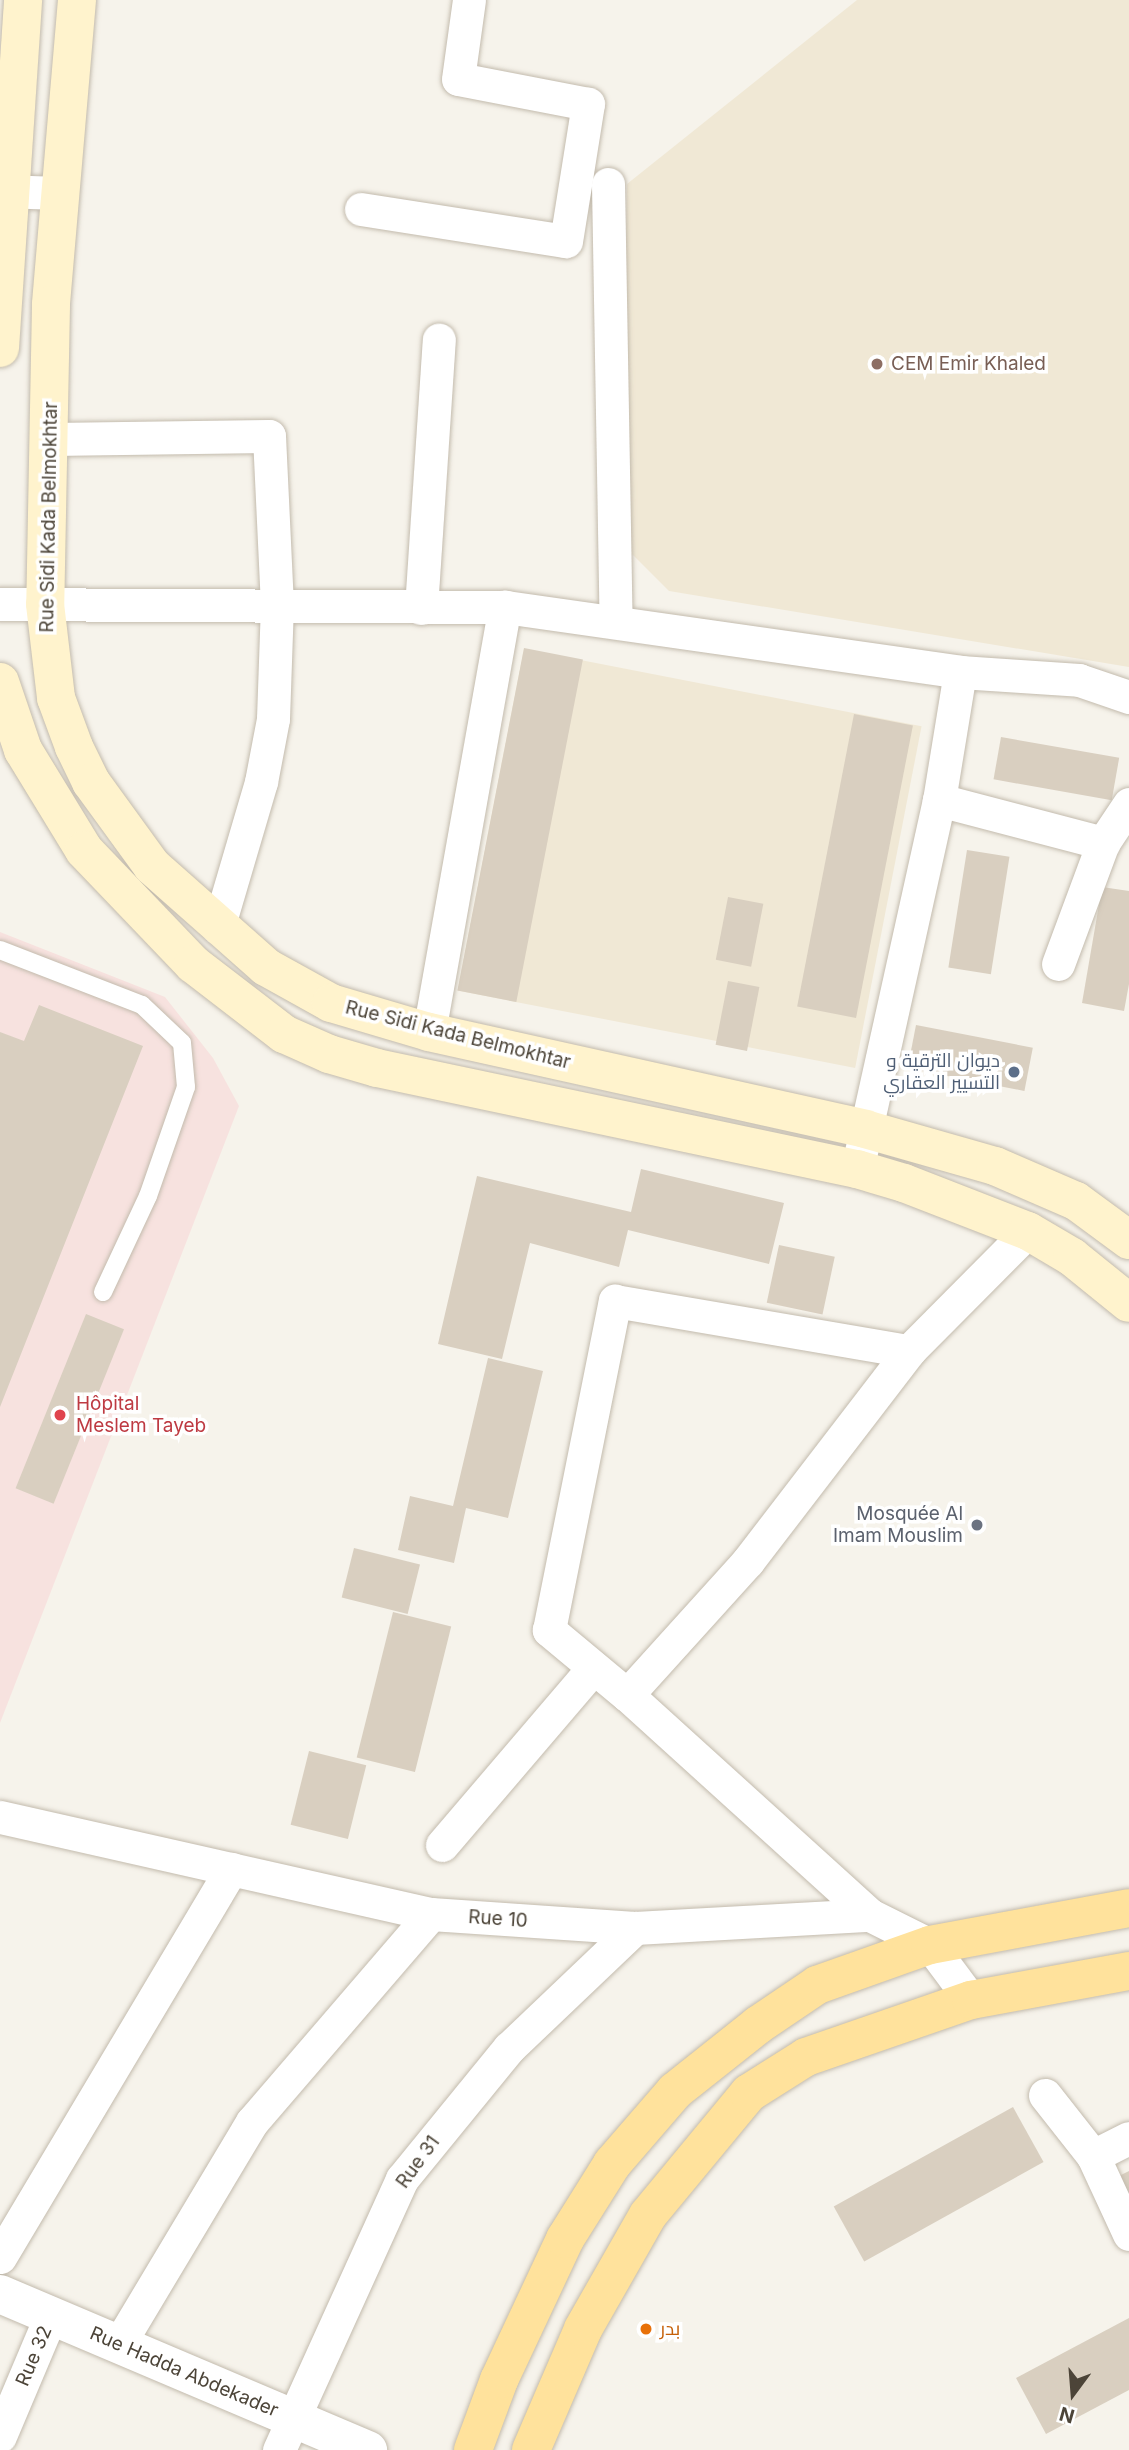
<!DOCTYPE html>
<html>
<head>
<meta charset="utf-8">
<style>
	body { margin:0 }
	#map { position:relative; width:1129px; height:2450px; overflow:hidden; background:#f6f3eb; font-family:Inter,Cairo,sans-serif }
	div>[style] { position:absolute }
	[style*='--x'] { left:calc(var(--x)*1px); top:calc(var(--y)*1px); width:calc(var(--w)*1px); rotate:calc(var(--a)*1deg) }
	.education>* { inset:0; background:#f0e8d5; transform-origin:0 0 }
	.medical>* { inset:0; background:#f7e2df }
	.building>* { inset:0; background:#d9cfc0; transform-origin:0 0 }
	.roads { filter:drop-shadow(0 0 2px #c3bbad) drop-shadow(0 0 2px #c3bbad) }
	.service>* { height:18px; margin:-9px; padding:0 9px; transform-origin:9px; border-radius:9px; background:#fff }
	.minor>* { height:33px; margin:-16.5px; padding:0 16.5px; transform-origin:16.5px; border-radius:16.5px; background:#fff }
	.tertiary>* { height:38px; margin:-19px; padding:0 19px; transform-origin:19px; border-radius:19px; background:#fff }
	.secondary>* { height:38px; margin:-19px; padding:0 19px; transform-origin:19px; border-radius:19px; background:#fff3cd }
	.primary>* { height:38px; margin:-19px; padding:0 19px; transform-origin:19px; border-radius:19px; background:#ffe29c }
	.dots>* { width:19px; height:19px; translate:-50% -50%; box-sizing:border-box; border:4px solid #fff; border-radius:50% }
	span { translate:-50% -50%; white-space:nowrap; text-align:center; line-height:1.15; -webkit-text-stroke:7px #fff; paint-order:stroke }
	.education-label { font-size:19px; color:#785e54 }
	.left { translate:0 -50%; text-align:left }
	.street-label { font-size:19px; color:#4c4438 }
	.service-label { font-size:19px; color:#4e5e75 }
	.right { translate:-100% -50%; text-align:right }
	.health-label { font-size:19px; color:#be3a42 }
	.worship-label { font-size:19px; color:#5b616d }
	.food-label { font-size:19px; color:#c56008 }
	.north { position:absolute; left:1038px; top:2359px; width:70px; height:70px; -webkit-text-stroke:5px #fff; paint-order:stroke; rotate:196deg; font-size:19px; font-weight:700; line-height:28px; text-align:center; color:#4c4438 }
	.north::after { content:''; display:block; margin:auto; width:24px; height:32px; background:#4c4438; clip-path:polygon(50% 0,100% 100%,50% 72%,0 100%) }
</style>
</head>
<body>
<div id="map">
	<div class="education">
		<div style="clip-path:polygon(857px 0,1129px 0,1129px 667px,669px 591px,622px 544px,627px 184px)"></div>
		<div style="left:524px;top:649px;width:405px;height:348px;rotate:11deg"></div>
	</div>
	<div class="medical">
		<div style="clip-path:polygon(0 932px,165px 997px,213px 1058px,239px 1106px,0 1723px)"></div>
	</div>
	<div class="building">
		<div style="left:524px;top:648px;width:60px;height:349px;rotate:11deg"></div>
		<div style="left:854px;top:714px;width:60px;height:298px;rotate:11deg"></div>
		<div style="left:1001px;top:737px;width:120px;height:43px;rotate:10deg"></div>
		<div style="left:967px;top:850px;width:43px;height:119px;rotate:9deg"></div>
		<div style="clip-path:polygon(1102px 887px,1129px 891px,1129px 984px,1124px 1011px,1082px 1003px)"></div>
		<div style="left:728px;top:897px;width:36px;height:64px;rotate:11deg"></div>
		<div style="left:728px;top:981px;width:32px;height:65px;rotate:11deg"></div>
		<div style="clip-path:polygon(39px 1005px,143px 1046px,0 1407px,0 1032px,24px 1041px)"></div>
		<div style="left:916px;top:1025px;width:119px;height:44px;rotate:11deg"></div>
		<div style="clip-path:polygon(641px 1169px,784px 1203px,769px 1264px,628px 1230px,619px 1267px,530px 1243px,502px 1359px,438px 1344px,477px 1176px,631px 1212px)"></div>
		<div style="left:779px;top:1245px;width:57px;height:59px;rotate:12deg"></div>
		<div style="left:86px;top:1314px;width:41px;height:188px;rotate:22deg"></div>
		<div style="clip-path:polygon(488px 1358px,543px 1371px,508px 1518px,466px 1508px,454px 1563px,398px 1550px,410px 1496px,453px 1506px)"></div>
		<div style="left:354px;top:1548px;width:68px;height:51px;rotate:14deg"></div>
		<div style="left:393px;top:1612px;width:60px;height:150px;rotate:14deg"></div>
		<div style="left:309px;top:1751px;width:59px;height:76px;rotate:14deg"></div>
		<div style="left:1013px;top:2107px;width:63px;height:205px;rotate:61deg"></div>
		<div style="clip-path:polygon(1129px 2171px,1129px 2208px,1113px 2179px)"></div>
		<div style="clip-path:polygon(1129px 2318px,1129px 2390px,1046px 2434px,1016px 2378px)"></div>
	</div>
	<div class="roads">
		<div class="service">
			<div style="--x:0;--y:950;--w:152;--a:21.2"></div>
			<div style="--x:142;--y:1005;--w:55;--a:43.5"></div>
			<div style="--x:182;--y:1043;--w:44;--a:84.8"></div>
			<div style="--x:186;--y:1087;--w:115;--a:109.2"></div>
			<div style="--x:148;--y:1196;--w:106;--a:115.1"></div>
		</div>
		<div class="minor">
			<div style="--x:608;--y:184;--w:438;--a:89"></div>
			<div style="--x:0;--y:191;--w:57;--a:2"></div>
			<div style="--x:361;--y:209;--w:207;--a:8.9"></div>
			<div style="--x:566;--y:241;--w:139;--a:-80.9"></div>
			<div style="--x:588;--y:104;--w:132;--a:-169.1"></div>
			<div style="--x:458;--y:79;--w:80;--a:-82.1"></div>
			<div style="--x:50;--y:439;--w:219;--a:-0.8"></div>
			<div style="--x:269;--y:436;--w:168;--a:87.3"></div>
			<div style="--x:277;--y:604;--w:115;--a:92"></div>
			<div style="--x:273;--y:719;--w:64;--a:100.8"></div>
			<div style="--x:261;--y:782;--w:152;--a:106.4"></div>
			<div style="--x:0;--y:604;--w:505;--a:0.34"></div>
			<div style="--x:505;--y:607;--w:460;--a:8.1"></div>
			<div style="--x:960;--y:672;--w:130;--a:99.3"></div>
			<div style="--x:939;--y:800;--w:378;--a:102.5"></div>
			<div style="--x:421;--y:608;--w:269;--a:-86.2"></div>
			<div style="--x:960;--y:672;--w:119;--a:3.8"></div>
			<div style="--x:1079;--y:680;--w:53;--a:18.8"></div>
			<div style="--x:939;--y:800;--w:170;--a:14.7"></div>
			<div style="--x:1103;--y:843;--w:129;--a:110.4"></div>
			<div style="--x:1103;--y:843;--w:47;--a:-56.3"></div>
			<div style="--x:429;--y:1032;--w:432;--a:-79.9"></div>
			<div style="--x:627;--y:1695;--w:102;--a:-140.2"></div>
			<div style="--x:549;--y:1630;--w:336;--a:-78.7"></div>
			<div style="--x:615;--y:1301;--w:298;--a:9.7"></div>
			<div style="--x:0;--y:1817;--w:442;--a:12.7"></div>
			<div style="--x:431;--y:1914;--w:204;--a:3.9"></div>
			<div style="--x:635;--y:1928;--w:235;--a:-3.2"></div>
			<div style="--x:870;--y:1915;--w:67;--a:26.6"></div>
			<div style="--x:930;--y:1945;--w:69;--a:53.3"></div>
			<div style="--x:442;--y:1845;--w:233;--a:-49.5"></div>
			<div style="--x:870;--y:1915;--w:328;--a:-137.8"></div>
			<div style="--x:627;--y:1695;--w:181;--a:-47.9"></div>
			<div style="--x:748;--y:1561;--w:265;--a:-52.5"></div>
			<div style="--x:909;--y:1351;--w:169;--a:-45.2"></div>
			<div style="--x:1045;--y:2095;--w:78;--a:51.8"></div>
			<div style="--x:1093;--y:2156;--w:86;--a:65.2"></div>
			<div style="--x:1093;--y:2156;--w:40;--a:-26.6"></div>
			<div style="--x:0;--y:2257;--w:452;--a:-59.2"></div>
			<div style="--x:119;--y:2344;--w:259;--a:-59.1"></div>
			<div style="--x:252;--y:2122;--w:274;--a:-49.3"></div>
			<div style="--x:0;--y:2436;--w:131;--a:-67.1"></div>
			<div style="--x:279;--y:2450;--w:298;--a:-65.6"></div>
			<div style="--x:402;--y:2179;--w:169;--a:-50.8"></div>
			<div style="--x:509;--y:2048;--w:174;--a:-43.6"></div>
		</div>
		<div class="tertiary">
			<div style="--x:0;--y:2294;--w:400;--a:23"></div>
		</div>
		<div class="secondary">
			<div style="--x:77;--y:0;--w:306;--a:94.9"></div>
			<div style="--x:51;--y:305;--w:299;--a:91.1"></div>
			<div style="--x:45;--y:604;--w:95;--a:83.3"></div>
			<div style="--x:56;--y:698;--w:52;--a:69.8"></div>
			<div style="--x:74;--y:747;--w:39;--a:64"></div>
			<div style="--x:91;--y:782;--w:104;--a:54"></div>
			<div style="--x:152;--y:866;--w:152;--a:41.5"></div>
			<div style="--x:266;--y:967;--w:74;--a:29"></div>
			<div style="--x:331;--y:1003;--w:102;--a:16.5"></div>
			<div style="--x:429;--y:1032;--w:447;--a:12.5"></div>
			<div style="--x:865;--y:1129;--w:135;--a:15.9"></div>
			<div style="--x:995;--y:1166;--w:88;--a:23.4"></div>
			<div style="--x:1076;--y:1201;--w:66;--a:36.3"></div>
			<div style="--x:0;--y:348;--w:349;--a:-86.2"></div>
			<div style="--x:0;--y:682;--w:72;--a:71.3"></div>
			<div style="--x:23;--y:750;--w:117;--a:58.6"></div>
			<div style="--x:84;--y:850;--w:158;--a:46.3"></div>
			<div style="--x:193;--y:964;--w:115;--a:37.6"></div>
			<div style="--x:284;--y:1034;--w:49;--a:24"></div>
			<div style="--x:329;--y:1054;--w:50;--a:16.3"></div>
			<div style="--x:377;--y:1068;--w:491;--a:11.9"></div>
			<div style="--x:857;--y:1169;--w:49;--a:16.6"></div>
			<div style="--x:904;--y:1183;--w:133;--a:21.2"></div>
			<div style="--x:1028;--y:1231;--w:51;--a:30.6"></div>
			<div style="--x:1072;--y:1257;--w:73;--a:38.9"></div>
		</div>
		<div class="primary">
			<div style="--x:473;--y:2450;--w:75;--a:-69.6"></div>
			<div style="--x:499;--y:2380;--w:156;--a:-64.9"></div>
			<div style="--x:565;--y:2239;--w:89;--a:-57.9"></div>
			<div style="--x:612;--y:2164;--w:96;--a:-49.2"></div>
			<div style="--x:675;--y:2091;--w:106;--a:-38.5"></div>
			<div style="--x:758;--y:2025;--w:71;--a:-34.1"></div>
			<div style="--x:817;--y:1985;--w:120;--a:-19.5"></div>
			<div style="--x:930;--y:1945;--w:202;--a:-10.5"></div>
			<div style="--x:531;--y:2450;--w:132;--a:-66.7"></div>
			<div style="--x:583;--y:2329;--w:131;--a:-60.3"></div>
			<div style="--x:648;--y:2215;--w:158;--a:-50.4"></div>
			<div style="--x:749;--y:2093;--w:67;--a:-32.3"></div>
			<div style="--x:806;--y:2057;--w:175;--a:-19.1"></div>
			<div style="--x:971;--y:2000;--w:161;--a:-10.4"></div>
		</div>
	</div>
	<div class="dots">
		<div style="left:877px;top:364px;background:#8d6e63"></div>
		<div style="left:1014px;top:1072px;background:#5c6f8a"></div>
		<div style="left:60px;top:1415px;background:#e0444e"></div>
		<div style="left:977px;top:1525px;background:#6b7280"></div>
		<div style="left:646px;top:2329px;background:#e8710a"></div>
	</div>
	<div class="education-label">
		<span class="left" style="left:891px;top:364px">CEM Emir Khaled</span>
	</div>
	<div class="street-label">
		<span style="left:49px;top:517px;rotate:-89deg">Rue Sidi Kada Belmokhtar</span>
		<span style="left:458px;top:1035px;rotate:14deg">Rue Sidi Kada Belmokhtar</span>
		<span style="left:498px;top:1919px;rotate:4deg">Rue 10</span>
		<span style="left:418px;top:2162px;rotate:-54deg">Rue 31</span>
		<span style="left:34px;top:2356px;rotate:-67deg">Rue 32</span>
		<span style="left:184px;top:2372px;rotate:23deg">Rue Hadda Abdekader</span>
	</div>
	<div class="service-label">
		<span class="right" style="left:1000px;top:1072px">ديوان الترقية و<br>التسيير العقاري</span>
	</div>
	<div class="health-label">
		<span class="left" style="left:76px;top:1415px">Hôpital<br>Meslem Tayeb</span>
	</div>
	<div class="worship-label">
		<span class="right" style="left:963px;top:1525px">Mosquée Al<br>Imam Mouslim</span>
	</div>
	<div class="food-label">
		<span class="left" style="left:660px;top:2329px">بدر</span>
	</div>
	<div class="north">N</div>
</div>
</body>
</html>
